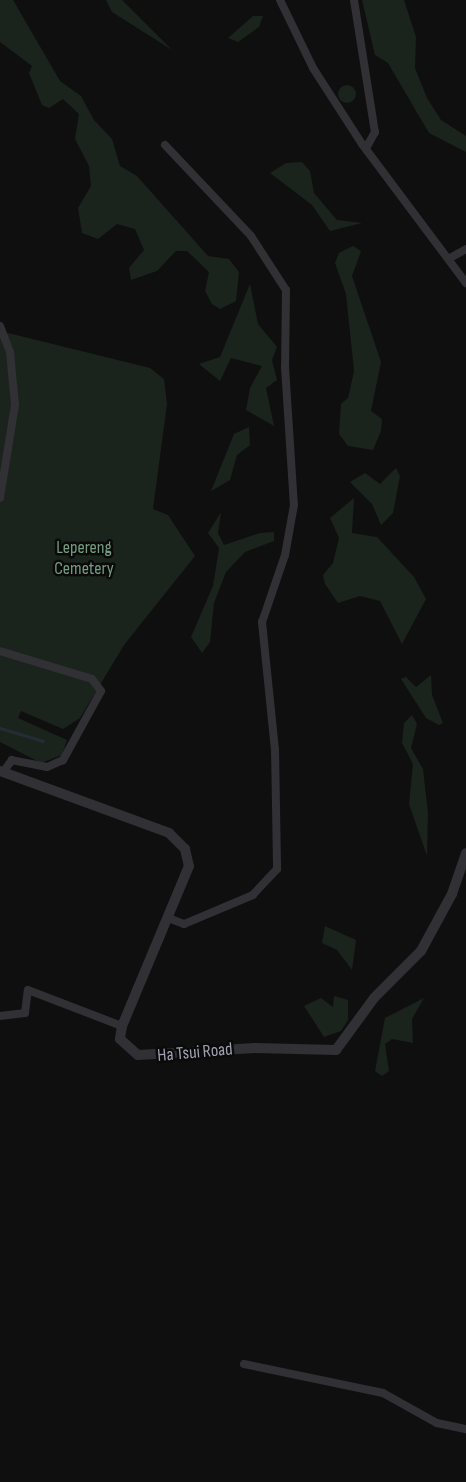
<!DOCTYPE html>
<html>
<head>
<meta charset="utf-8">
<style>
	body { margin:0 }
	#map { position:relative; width:466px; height:1482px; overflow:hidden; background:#0f0f10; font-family:"Sofia Sans Condensed",sans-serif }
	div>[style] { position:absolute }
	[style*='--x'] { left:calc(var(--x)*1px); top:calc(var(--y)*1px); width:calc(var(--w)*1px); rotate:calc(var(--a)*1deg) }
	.green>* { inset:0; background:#1b231d }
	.round { border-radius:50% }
	.stream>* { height:3px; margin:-1.5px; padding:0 1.5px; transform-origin:1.5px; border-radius:1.5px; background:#262b34 }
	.minor>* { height:8px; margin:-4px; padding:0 4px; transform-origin:4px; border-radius:4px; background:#303035 }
	.tertiary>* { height:10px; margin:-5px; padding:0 5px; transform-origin:5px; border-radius:5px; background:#303035 }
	span { translate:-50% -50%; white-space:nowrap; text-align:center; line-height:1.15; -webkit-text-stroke:5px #0a0a0b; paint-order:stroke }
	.park-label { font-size:18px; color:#769d80 }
	.street-label { font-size:18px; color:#a0a2b1 }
</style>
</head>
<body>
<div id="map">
	<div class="green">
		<div style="clip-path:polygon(0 0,13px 0,60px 81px,81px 96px,94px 120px,112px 139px,120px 166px,137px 176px,208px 256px,229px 259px,239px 272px,236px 301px,220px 309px,212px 304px,205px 291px,209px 272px,187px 251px,176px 251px,157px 271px,131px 280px,129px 268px,144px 250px,135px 229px,117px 224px,98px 239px,82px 233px,78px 208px,91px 186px,89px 166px,75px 139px,79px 114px,63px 99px,49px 108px,42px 105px,29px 73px,32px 66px,0 42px)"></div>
		<div style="clip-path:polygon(106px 0,122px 0,172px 50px,112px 12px)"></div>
		<div style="clip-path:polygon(362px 0,404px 0,416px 37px,415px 68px,427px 98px,441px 120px,466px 136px,466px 152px,429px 133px,388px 63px,375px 55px)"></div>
		<div style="clip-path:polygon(253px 16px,263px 16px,259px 27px,238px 42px,228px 38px)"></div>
		<div class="round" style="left:338px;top:85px;width:18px;height:18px"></div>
		<div style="clip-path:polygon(302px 162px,310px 171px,314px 193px,337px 220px,362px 223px,330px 231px,312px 205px,270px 173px,286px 163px)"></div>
		<div style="clip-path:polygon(353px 246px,361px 251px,352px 276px,381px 362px,371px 411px,382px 419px,381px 431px,373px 450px,348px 446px,339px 434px,341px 404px,348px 398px,354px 371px,346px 294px,335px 263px,339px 253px)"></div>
		<div style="clip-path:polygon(250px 284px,258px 324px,277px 347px,272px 360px,277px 380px,266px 388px,274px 426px,246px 410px,250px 388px,262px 366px,231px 358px,220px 381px,199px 364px,220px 357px)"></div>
		<div style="clip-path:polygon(0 331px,150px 368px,164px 379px,167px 404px,153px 509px,168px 515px,195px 556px,124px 645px,80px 718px,63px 729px,21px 711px,18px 718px,67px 740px,62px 755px,41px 763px,0 742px)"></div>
		<div style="clip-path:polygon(249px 427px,250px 445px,237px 455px,230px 480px,211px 491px,234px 434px)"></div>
		<div style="clip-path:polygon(396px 468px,400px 476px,393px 513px,381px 525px,372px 504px,350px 482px,365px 473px,380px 484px)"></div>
		<div style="clip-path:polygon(354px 498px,352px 533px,377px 537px,414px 577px,426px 599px,402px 644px,380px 601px,360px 596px,338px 603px,325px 584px,323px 575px,333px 563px,339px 538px,330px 518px)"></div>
		<div style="clip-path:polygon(221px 512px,218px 533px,224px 545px,260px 533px,274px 532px,274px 541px,245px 552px,226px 572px,214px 603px,210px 642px,202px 653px,191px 637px,213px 586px,219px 548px,208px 533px)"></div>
		<div style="clip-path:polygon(431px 675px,432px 695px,443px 723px,439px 725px,426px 718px,401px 679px,406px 677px,416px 687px)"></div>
		<div style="clip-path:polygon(412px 715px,417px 724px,411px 748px,423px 769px,428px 813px,427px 856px,409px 804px,413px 764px,402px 743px,404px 723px)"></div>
		<div style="clip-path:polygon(325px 926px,356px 940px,352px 970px,337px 950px,322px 943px)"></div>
		<div style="clip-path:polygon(334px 996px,348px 1000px,348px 1020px,341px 1031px,324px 1037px,304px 1006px,321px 998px,333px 1007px)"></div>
		<div style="clip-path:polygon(424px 998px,412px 1019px,413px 1043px,392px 1039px,385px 1044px,389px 1071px,382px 1076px,375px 1071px,385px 1018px)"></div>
	</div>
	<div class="stream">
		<div style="--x:0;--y:728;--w:45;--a:16.8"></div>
	</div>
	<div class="minor">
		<div style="--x:280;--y:0;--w:76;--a:64.1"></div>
		<div style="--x:313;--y:68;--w:90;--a:57.2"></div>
		<div style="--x:362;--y:144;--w:174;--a:53.2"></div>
		<div style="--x:354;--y:0;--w:134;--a:81"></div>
		<div style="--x:375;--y:132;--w:18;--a:119"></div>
		<div style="--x:165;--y:145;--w:125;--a:46.6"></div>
		<div style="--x:251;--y:236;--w:64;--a:57.1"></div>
		<div style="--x:286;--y:290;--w:77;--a:90.7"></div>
		<div style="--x:285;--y:367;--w:138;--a:86.3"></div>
		<div style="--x:294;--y:505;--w:51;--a:100.2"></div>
		<div style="--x:285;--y:555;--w:71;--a:108.9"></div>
		<div style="--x:262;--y:622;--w:128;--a:84.2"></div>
		<div style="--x:275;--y:749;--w:120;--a:89"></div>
		<div style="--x:277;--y:869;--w:35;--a:133"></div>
		<div style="--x:253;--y:895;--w:75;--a:157.2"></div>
		<div style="--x:184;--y:924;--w:17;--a:-159"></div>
		<div style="--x:450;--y:258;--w:18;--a:-29"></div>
		<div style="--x:0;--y:326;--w:28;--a:69"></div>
		<div style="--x:10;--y:352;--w:53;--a:84.6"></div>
		<div style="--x:15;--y:405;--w:94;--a:99.2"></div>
		<div style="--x:0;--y:651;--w:96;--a:16.9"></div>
		<div style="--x:92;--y:679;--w:15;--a:53"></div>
		<div style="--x:101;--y:691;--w:79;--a:118.8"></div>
		<div style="--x:63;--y:760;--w:17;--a:156"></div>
		<div style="--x:47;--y:767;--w:36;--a:-169"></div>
		<div style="--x:12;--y:760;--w:15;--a:127"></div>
		<div style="--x:0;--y:1016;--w:25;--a:-7"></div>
		<div style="--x:25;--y:1013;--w:23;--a:-83"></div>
		<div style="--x:28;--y:990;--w:101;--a:21"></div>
		<div style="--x:244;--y:1364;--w:142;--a:11.8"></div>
		<div style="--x:383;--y:1393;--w:62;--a:29.1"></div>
		<div style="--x:437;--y:1423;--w:30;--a:12"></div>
	</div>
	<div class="tertiary">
		<div style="--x:0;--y:771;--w:180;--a:20.1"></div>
		<div style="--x:169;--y:833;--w:23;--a:45"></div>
		<div style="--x:185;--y:849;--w:17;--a:77"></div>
		<div style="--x:189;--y:866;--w:173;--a:112.7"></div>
		<div style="--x:122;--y:1026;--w:13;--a:99"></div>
		<div style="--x:120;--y:1039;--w:24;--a:42"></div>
		<div style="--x:138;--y:1055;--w:117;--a:-3.4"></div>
		<div style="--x:255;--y:1048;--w:81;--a:1.4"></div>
		<div style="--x:336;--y:1050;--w:64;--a:-53.8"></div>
		<div style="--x:374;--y:998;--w:66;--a:-45"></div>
		<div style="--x:421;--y:951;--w:65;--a:-61.5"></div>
		<div style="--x:452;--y:894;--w:43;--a:-71.1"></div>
	</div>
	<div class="park-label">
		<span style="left:84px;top:559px">Lepereng<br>Cemetery</span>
	</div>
	<div class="street-label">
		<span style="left:195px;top:1053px;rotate:-5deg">Ha Tsui Road</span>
	</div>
</div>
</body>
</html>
